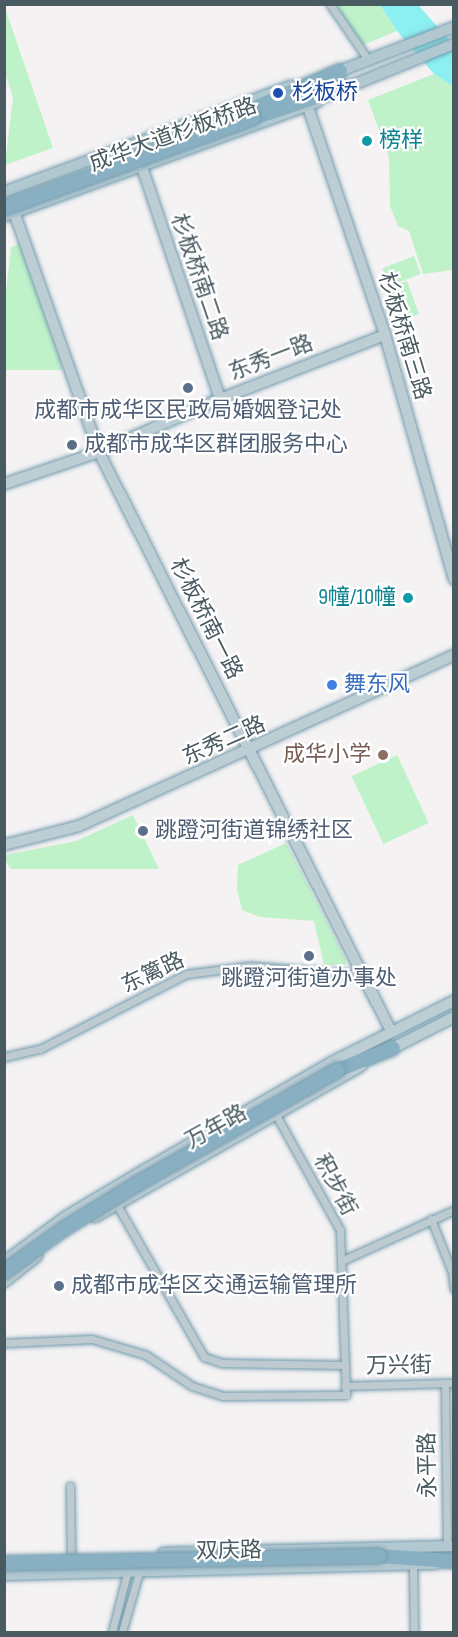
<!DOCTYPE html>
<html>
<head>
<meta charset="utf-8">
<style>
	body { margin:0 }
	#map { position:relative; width:458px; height:1637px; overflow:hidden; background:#f4f2f3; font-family:"Sofia Sans Condensed","Noto Sans SC",sans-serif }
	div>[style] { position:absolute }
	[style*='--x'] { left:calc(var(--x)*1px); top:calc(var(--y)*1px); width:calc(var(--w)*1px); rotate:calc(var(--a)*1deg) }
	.green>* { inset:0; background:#c0f2ca; transform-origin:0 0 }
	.water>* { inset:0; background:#8ceff1 }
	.roads { filter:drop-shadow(0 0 2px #739bae) drop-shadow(0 0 2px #739bae) }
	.street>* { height:7px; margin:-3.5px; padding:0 3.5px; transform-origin:3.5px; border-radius:3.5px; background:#bdcacf }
	.secondary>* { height:10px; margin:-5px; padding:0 5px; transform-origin:5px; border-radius:5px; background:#bdcdd4 }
	.primary>* { height:10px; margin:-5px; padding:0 5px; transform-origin:5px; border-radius:5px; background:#b1c8d1 }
	.highway>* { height:14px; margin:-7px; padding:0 7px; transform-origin:7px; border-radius:7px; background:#88b0c2 }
	.bridges { filter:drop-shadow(0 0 2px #739bae) drop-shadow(0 0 2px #739bae) }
	.highway-bridge>* { height:14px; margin:-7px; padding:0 7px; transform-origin:7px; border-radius:7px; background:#88b0c2 }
	.dots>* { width:16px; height:16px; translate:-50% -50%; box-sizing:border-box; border:3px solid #fff; border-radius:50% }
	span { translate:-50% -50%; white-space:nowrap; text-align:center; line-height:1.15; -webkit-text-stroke:4.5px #fff; paint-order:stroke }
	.transit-label { font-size:22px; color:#164399 }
	.left { translate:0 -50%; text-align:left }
	.street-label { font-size:22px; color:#495a61 }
	.culture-label { font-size:22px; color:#0d838f }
	.right { translate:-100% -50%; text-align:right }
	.service-label { font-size:22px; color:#4e5e75 }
	.shop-label { font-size:22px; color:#366cbe }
	.education-label { font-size:22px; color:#785e54 }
	.frame { position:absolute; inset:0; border:6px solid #495a61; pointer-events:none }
</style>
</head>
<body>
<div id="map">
	<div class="green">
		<div style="clip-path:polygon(4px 5px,53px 148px,5px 165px,13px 97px,5px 73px)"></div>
		<div style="clip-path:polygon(336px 5px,380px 5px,397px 31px,363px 45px)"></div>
		<div style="clip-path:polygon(434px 74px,453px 86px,453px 270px,423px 274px,409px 231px,398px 226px,390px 206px,389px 157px,368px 100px)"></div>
		<div style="clip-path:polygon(19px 244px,61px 361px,62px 370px,5px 370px,5px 301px,11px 247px)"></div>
		<div style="left:414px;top:256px;width:19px;height:34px;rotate:69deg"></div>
		<div style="left:407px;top:281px;width:35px;height:20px;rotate:70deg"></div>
		<div style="left:397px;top:755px;width:75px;height:50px;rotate:65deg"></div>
		<div style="clip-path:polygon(133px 815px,159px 869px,11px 869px,5px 860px,5px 855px,76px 841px)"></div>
		<div style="clip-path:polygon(286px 843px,345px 958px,346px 965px,324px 965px,314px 921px,260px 917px,242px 910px,237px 890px,238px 865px)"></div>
	</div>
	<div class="water">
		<div style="clip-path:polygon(380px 5px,418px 5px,453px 44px,453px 86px,434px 74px,397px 31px)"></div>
	</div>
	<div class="roads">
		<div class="street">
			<div style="--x:330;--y:4;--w:69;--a:55.6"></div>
			<div style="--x:4;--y:1057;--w:37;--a:-13"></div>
			<div style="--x:40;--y:1049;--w:164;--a:-27.2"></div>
			<div style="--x:186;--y:974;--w:64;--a:-7.1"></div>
			<div style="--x:250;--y:966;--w:113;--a:4.6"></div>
			<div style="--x:117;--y:1205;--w:175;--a:60.2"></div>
			<div style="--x:204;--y:1357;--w:19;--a:18"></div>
			<div style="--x:222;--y:1363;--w:123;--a:0.9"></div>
			<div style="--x:431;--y:1219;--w:57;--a:68.4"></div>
			<div style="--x:452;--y:1272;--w:17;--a:83"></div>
			<div style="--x:341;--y:1261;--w:124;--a:-24.3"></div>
			<div style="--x:4;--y:1343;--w:88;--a:-2.6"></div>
			<div style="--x:92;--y:1339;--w:56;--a:16.5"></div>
			<div style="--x:146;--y:1355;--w:55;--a:34"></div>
			<div style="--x:192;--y:1386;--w:32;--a:18"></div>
			<div style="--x:222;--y:1396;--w:124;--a:-0.5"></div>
			<div style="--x:346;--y:1395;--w:165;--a:-92.1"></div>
			<div style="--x:340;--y:1230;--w:132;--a:-119.1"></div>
			<div style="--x:445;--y:1383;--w:163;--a:89.3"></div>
			<div style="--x:345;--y:1386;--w:109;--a:-1.6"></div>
			<div style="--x:70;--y:1486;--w:70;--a:89.2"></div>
			<div style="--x:413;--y:1567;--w:65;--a:89.1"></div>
			<div style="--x:112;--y:1632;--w:65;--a:-75.7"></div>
			<div style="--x:122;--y:1632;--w:66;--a:-74.1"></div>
		</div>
		<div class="secondary">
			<div style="--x:308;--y:107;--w:241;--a:71.3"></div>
			<div style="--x:385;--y:335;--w:254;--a:74.2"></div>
			<div style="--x:142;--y:167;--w:245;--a:71.4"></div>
			<div style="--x:14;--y:212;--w:255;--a:70.5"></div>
			<div style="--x:99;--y:452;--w:648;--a:63.24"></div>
			<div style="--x:4;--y:484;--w:100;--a:-18.6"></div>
			<div style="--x:99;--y:452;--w:132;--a:-23.7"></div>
			<div style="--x:220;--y:399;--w:177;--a:-21.2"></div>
			<div style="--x:4;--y:845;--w:77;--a:-14.2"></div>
			<div style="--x:79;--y:826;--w:412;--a:-24.5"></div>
			<div style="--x:387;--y:1051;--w:75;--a:-26.9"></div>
			<div style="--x:95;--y:1217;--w:306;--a:-29.6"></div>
			<div style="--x:4;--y:1262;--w:76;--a:-36.4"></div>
			<div style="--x:65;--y:1217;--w:94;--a:-30.7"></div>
			<div style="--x:146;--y:1169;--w:212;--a:-29.9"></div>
			<div style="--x:330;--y:1063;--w:139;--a:-26.6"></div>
			<div style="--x:4;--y:1282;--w:42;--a:-38.2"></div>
		</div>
		<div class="primary">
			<div style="--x:335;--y:73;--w:128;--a:-21.1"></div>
			<div style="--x:340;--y:90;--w:123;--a:-22"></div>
			<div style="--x:4;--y:192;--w:306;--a:-20.3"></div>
			<div style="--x:4;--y:216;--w:334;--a:-20"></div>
			<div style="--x:163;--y:1553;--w:291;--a:-1.4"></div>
			<div style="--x:4;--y:1575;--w:432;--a:-1.5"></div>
		</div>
		<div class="highway">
			<div style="--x:250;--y:110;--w:98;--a:-23.4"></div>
			<div style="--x:253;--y:118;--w:98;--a:-18.4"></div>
			<div style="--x:338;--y:1070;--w:59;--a:-21.8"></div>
			<div style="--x:379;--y:1556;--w:73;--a:3.9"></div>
		</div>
	</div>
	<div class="bridges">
		<div class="highway-bridge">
			<div style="--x:4;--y:208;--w:265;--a:-19.9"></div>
			<div style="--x:4;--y:1272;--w:74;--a:-35.6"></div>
			<div style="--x:64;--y:1229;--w:86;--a:-31.7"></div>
			<div style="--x:137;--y:1184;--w:231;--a:-29.6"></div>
			<div style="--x:4;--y:1563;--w:375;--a:-1.1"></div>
		</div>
	</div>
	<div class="dots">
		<div style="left:278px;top:93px;background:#1a4fb4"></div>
		<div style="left:367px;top:141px;background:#0f9aa8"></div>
		<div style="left:188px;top:388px;background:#5c6f8a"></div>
		<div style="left:72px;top:445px;background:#5c6f8a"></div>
		<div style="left:408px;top:598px;background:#0f9aa8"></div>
		<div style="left:332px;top:685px;background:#3f7fe0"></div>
		<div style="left:383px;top:755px;background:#8d6e63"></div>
		<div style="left:143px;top:831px;background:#5c6f8a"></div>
		<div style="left:309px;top:956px;background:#5c6f8a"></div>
		<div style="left:59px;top:1286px;background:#5c6f8a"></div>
	</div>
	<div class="transit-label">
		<span class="left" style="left:292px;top:93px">杉板桥</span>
	</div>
	<div class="street-label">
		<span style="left:173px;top:135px;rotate:-20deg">成华大道杉板桥路</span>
		<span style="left:199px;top:277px;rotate:71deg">杉板桥南二路</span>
		<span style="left:404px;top:336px;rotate:73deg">杉板桥南三路</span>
		<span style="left:271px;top:358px;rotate:-21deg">东秀一路</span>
		<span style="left:206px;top:619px;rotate:63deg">杉板桥南一路</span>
		<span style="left:224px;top:741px;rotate:-24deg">东秀二路</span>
		<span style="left:153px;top:973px;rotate:-25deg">东篱路</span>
		<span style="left:216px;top:1127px;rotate:-29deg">万年路</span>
		<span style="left:335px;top:1185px;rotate:62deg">积步街</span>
		<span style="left:399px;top:1366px;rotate:-1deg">万兴街</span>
		<span style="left:428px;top:1465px;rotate:-91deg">永平路</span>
		<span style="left:229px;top:1551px;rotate:-1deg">双庆路</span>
	</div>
	<div class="culture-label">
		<span class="left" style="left:379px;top:141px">榜样</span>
		<span class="right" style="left:396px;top:598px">9幢/10幢</span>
	</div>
	<div class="service-label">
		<span style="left:188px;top:411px">成都市成华区民政局婚姻登记处</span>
		<span class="left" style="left:84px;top:445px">成都市成华区群团服务中心</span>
		<span class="left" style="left:155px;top:831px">跳蹬河街道锦绣社区</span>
		<span style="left:309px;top:979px">跳蹬河街道办事处</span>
		<span class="left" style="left:71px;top:1286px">成都市成华区交通运输管理所</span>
	</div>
	<div class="shop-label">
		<span class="left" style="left:344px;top:685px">舞东风</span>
	</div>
	<div class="education-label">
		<span class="right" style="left:371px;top:755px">成华小学</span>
	</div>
	<div class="frame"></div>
</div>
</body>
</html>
